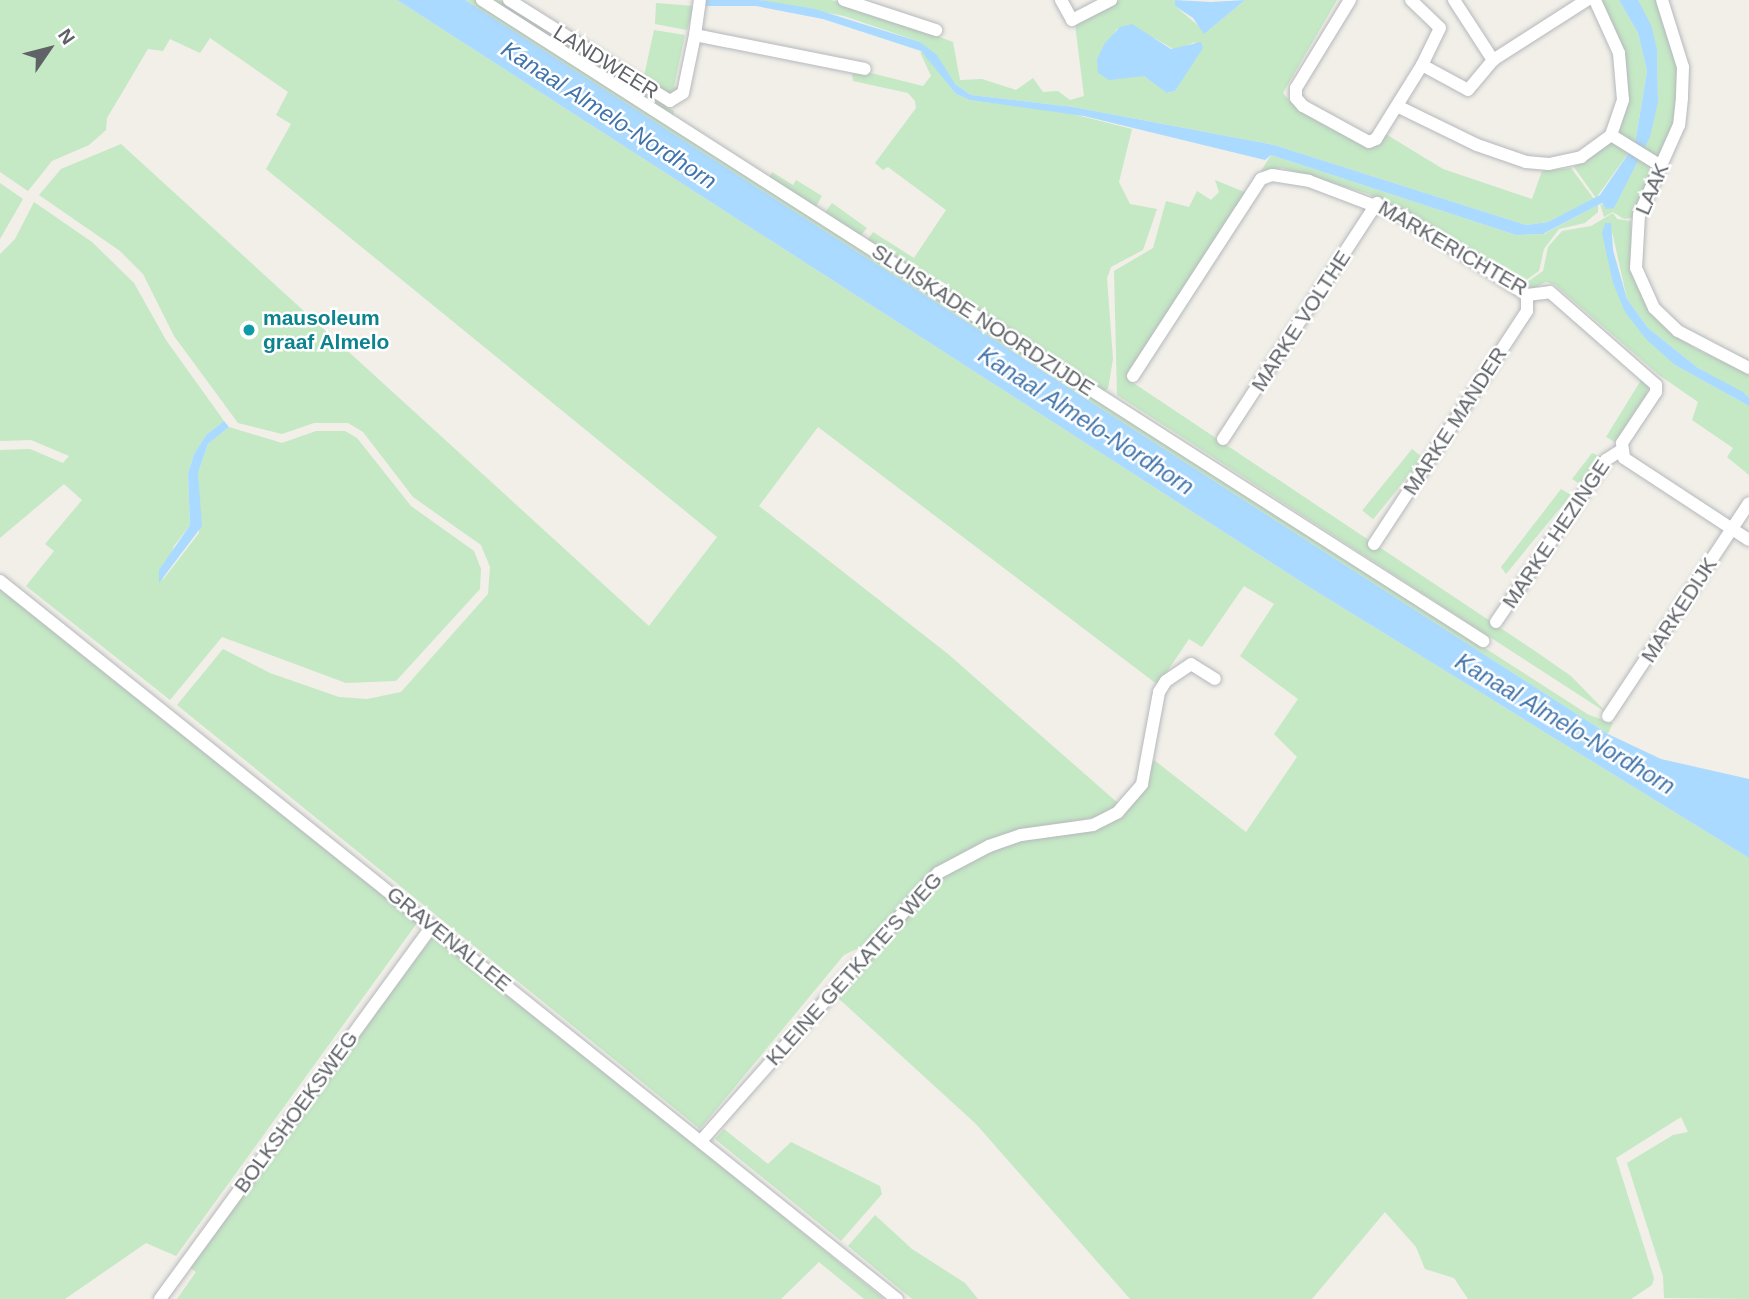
<!DOCTYPE html>
<html>
<head>
<meta charset="utf-8">
<style>
	body { margin:0 }
	#map { position:relative; width:1749px; height:1299px; overflow:hidden; background:#f1efe8; font-family:Arial,sans-serif }
	div>[style] { position:absolute }
	[style*='--x'] { left:calc(var(--x)*1px); top:calc(var(--y)*1px); width:calc(var(--w)*1px); rotate:calc(var(--a)*1deg) }
	.green>* { inset:0; background:#c5e8c5; transform-origin:0 0 }
	.water>* { inset:0; background:#aadaff }
	.roads { filter:drop-shadow(0 0 2px #b5b8bc) drop-shadow(0 0 2px #b5b8bc) }
	.minor>* { height:12px; margin:-6px; padding:0 6px; transform-origin:6px; border-radius:6px; background:#fff }
	.dots>* { width:19px; height:19px; translate:-50% -50%; box-sizing:border-box; border:4px solid #fff; border-radius:50% }
	span { translate:-50% -50%; white-space:nowrap; text-align:center; line-height:1.15; -webkit-text-stroke:5px #fff; paint-order:stroke }
	.street-label { font-size:21px; color:#5f6368 }
	.culture-label { font-size:21px; color:#0d838f; font-weight:700 }
	.left { translate:0 -50%; text-align:left }
	.water-label { font-size:23px; color:#4174aa; font-style:italic }
	.north { position:absolute; left:14px; top:14px; width:70px; height:70px; -webkit-text-stroke:5px #fff; paint-order:stroke; rotate:55deg; font-size:19px; font-weight:700; line-height:28px; text-align:center; color:#5f6368 }
	.north::after { content:''; display:block; margin:auto; width:24px; height:32px; background:#5f6368; clip-path:polygon(50% 0,100% 100%,50% 72%,0 100%) }
</style>
</head>
<body>
<div id="map">
	<div class="green">
		<div style="clip-path:polygon(0 0,397px 0,1314px 590px,1749px 858px,1749px 1299px,1664px 1298px,1663px 1276px,1627px 1163px,1673px 1135px,1688px 1132px,1681px 1117px,1616px 1158px,1654px 1278px,1652px 1285px,1631px 1299px,1468px 1299px,1454px 1278px,1425px 1269px,1416px 1247px,1385px 1212px,1312px 1299px,1130px 1299px,976px 1124px,837px 997px,936px 882px,956px 867px,1019px 841px,1115px 819px,1140px 794px,1154px 760px,1246px 832px,1297px 757px,1274px 734px,1298px 699px,1240px 656px,1274px 604px,1244px 586px,1202px 647px,1189px 639px,1158px 685px,818px 427px,759px 506px,948px 654px,1119px 804px,1099px 816px,991px 839px,936px 869px,861px 947px,844px 955px,700px 1129px,177px 705px,223px 649px,270px 673px,339px 697px,367px 699px,401px 692px,488px 594px,490px 567px,481px 545px,413px 497px,363px 432px,348px 423px,314px 423px,282px 434px,238px 423px,174px 336px,143px 274px,120px 251px,39px 195px,61px 169px,121px 144px,649px 626px,717px 537px,266px 169px,291px 124px,276px 115px,288px 92px,210px 38px,200px 53px,170px 39px,163px 51px,148px 49px,107px 118px,106px 130px,89px 145px,52px 161px,28px 191px,0 172px)"></div>
		<div style="clip-path:polygon(465px 0,476px 0,1589px 715px,1613px 723px,1608px 734px)"></div>
		<div style="clip-path:polygon(489px 0,500px 0,586px 54px,674px 111px,674px 117px)"></div>
		<div style="clip-path:polygon(evenodd,760px 0,831px 0,868px 10px,953px 42px,960px 80px,982px 79px,1016px 90px,1033px 78px,1043px 92px,1058px 91px,1070px 100px,1084px 96px,1075px 24px,1120px 0,1175px 0,1175px 6px,1206px 32px,1245px 0,1337px 0,1283px 93px,1291px 102px,1361px 144px,1384px 133px,1443px 169px,1532px 199px,1542px 171px,1571px 168px,1594px 199px,1548px 222px,1526px 225px,1274px 145px,1073px 107px,971px 95px,955px 84px,920px 42px,844px 16px,760px 0,1117px 29px,1156px 39px,1175px 50px,1195px 42px,1175px 91px,1168px 93px,1144px 76px,1102px 76px,1097px 59px,1117px 29px)"></div>
		<div style="clip-path:polygon(1600px 0,1619px 0,1638px 33px,1647px 71px,1635px 144px,1596px 198px,1574px 167px,1616px 139px,1628px 97px)"></div>
		<div style="clip-path:polygon(1638px 0,1660px 0,1679px 74px,1673px 126px,1632px 218px,1624px 219px,1613px 212px,1604px 217px,1600px 204px,1614px 208px,1658px 102px,1657px 49px)"></div>
		<div style="clip-path:polygon(656px 3px,694px 6px,687px 30px,655px 24px)"></div>
		<div style="clip-path:polygon(654px 30px,685px 35px,674px 87px,678px 88px,672px 97px,633px 75px,644px 76px)"></div>
		<div style="clip-path:polygon(877px 34px,925px 54px,956px 94px,970px 100px,1069px 113px,1132px 129px,1119px 182px,1130px 204px,1157px 209px,1143px 250px,1111px 267px,1107px 278px,1113px 359px,1108px 389px,1104px 391px,866px 242px,873px 232px,914px 258px,946px 210px,888px 167px,883px 170px,875px 163px,916px 108px,915px 101px,908px 93px,853px 81px,852px 74px,867px 72px,923px 86px,931px 76px,920px 52px)"></div>
		<div style="clip-path:polygon(1271px 155px,1516px 235px,1544px 234px,1598px 205px,1598px 212px,1585px 223px,1559px 229px,1544px 249px,1539px 271px,1519px 285px,1369px 194px,1282px 168px,1261px 171px)"></div>
		<div style="clip-path:polygon(772px 172px,793px 185px,796px 180px,822px 196px,814px 210px,768px 180px)"></div>
		<div style="clip-path:polygon(1215px 180px,1247px 193px,1129px 370px,1129px 380px,1535px 651px,1571px 676px,1607px 713px,1117px 395px,1114px 271px,1153px 248px,1166px 201px,1189px 207px,1197px 191px,1211px 200px,1219px 192px)"></div>
		<div style="clip-path:polygon(0 183px,23px 199px,0 239px)"></div>
		<div style="clip-path:polygon(34px 202px,92px 242px,134px 283px,166px 340px,224px 421px,206px 435px,194px 454px,188px 474px,190px 525px,174px 546px,162px 581px,199px 533px,198px 473px,208px 444px,229px 427px,282px 443px,316px 431px,345px 431px,357px 438px,411px 506px,474px 551px,481px 569px,480px 589px,396px 681px,346px 683px,222px 637px,170px 700px,26px 586px,54px 551px,45px 544px,82px 500px,64px 484px,0 538px,0 450px,30px 449px,63px 463px,69px 456px,31px 440px,0 441px,0 254px,15px 239px)"></div>
		<div style="clip-path:polygon(832px 203px,867px 228px,859px 238px,823px 215px)"></div>
		<div style="clip-path:polygon(1613px 213px,1617px 219px,1631px 221px,1631px 266px,1650px 309px,1694px 348px,1749px 374px,1749px 398px,1698px 368px,1648px 328px,1627px 299px,1612px 231px,1613px 283px,1675px 365px,1749px 406px,1749px 475px,1727px 457px,1733px 448px,1692px 420px,1698px 402px,1659px 375px,1555px 285px,1546px 282px,1532px 289px,1523px 285px,1543px 271px,1548px 247px,1562px 231px,1591px 226px)"></div>
		<div style="clip-path:polygon(1643px 377px,1649px 384px,1646px 395px,1615px 442px,1606px 437px)"></div>
		<div style="left:1412px;top:449px;width:14px;height:79px;rotate:39deg"></div>
		<div style="clip-path:polygon(1592px 453px,1602px 457px,1580px 484px,1572px 479px)"></div>
		<div style="clip-path:polygon(1561px 489px,1571px 495px,1506px 574px,1501px 567px)"></div>
		<div style="clip-path:polygon(0 588px,417px 923px,176px 1256px,146px 1243px,65px 1299px,0 1299px)"></div>
		<div style="clip-path:polygon(433px 936px,693px 1143px,884px 1299px,864px 1299px,819px 1262px,781px 1299px,177px 1299px,196px 1272px,189px 1267px)"></div>
		<div style="clip-path:polygon(724px 1129px,768px 1164px,791px 1142px,880px 1186px,882px 1194px,841px 1241px,715px 1139px)"></div>
		<div style="clip-path:polygon(875px 1215px,912px 1249px,965px 1283px,978px 1299px,912px 1299px,848px 1246px)"></div>
	</div>
	<div class="water">
		<div style="clip-path:polygon(397px 0,465px 0,1608px 734px,1661px 759px,1749px 779px,1749px 858px,1314px 590px)"></div>
		<div style="clip-path:polygon(705px 0,760px 0,815px 9px,920px 42px,937px 55px,955px 84px,971px 95px,1073px 107px,1274px 145px,1526px 225px,1548px 222px,1600px 195px,1635px 144px,1647px 71px,1638px 33px,1619px 0,1638px 0,1651px 25px,1657px 49px,1658px 102px,1650px 137px,1614px 208px,1606px 209px,1602px 203px,1543px 234px,1516px 235px,1271px 155px,1265px 160px,1084px 116px,970px 100px,956px 94px,921px 51px,823px 19px,756px 6px,704px 6px)"></div>
		<div style="clip-path:polygon(1175px 0,1211px 2px,1245px 0,1204px 34px,1193px 18px,1175px 6px)"></div>
		<div style="clip-path:polygon(1132px 24px,1171px 49px,1201px 42px,1203px 48px,1175px 91px,1167px 93px,1144px 76px,1109px 80px,1098px 73px,1097px 59px,1105px 43px,1120px 27px)"></div>
		<div style="clip-path:polygon(1605px 223px,1611px 223px,1613px 250px,1627px 299px,1648px 328px,1698px 368px,1743px 392px,1749px 398px,1749px 406px,1675px 365px,1647px 340px,1625px 312px,1613px 283px,1602px 233px)"></div>
		<div style="clip-path:polygon(224px 421px,229px 427px,208px 444px,198px 473px,202px 526px,159px 583px,159px 570px,190px 525px,188px 474px,194px 454px,206px 435px)"></div>
	</div>
	<div class="roads">
		<div class="minor">
			<div style="--x:482;--y:0;--w:1189;--a:32.63"></div>
			<div style="--x:509;--y:0;--w:190;--a:32.1"></div>
			<div style="--x:670;--y:101;--w:15;--a:-32"></div>
			<div style="--x:683;--y:93;--w:59;--a:-78.3"></div>
			<div style="--x:695;--y:35;--w:173;--a:11.3"></div>
			<div style="--x:844;--y:0;--w:97;--a:18.1"></div>
			<div style="--x:1061;--y:0;--w:23;--a:61"></div>
			<div style="--x:1072;--y:20;--w:44;--a:-27.1"></div>
			<div style="--x:1350;--y:0;--w:103;--a:121.5"></div>
			<div style="--x:1296;--y:88;--w:10;--a:90"></div>
			<div style="--x:1296;--y:98;--w:11;--a:49"></div>
			<div style="--x:1303;--y:106;--w:75;--a:28.6"></div>
			<div style="--x:1369;--y:142;--w:8;--a:-23"></div>
			<div style="--x:1376;--y:139;--w:87;--a:-58.1"></div>
			<div style="--x:1411;--y:0;--w:40;--a:44"></div>
			<div style="--x:1440;--y:28;--w:41;--a:115.9"></div>
			<div style="--x:1422;--y:65;--w:52;--a:28.5"></div>
			<div style="--x:1468;--y:90;--w:39;--a:-50"></div>
			<div style="--x:1493;--y:60;--w:112;--a:-32.6"></div>
			<div style="--x:1454;--y:0;--w:72;--a:57"></div>
			<div style="--x:1662;--y:0;--w:70;--a:72.6"></div>
			<div style="--x:1683;--y:67;--w:31;--a:92"></div>
			<div style="--x:1682;--y:98;--w:27;--a:96"></div>
			<div style="--x:1679;--y:125;--w:98;--a:114"></div>
			<div style="--x:1639;--y:215;--w:53;--a:93.2"></div>
			<div style="--x:1636;--y:268;--w:44;--a:65.8"></div>
			<div style="--x:1654;--y:308;--w:33;--a:44"></div>
			<div style="--x:1678;--y:331;--w:80;--a:27.5"></div>
			<div style="--x:695;--y:35;--w:35;--a:-82"></div>
			<div style="--x:1397;--y:106;--w:89;--a:26"></div>
			<div style="--x:1477;--y:145;--w:52;--a:19.1"></div>
			<div style="--x:1526;--y:162;--w:23;--a:5"></div>
			<div style="--x:1549;--y:164;--w:33;--a:-12"></div>
			<div style="--x:1581;--y:157;--w:37;--a:-36"></div>
			<div style="--x:1611;--y:135;--w:37;--a:-71"></div>
			<div style="--x:1623;--y:100;--w:47;--a:-94.9"></div>
			<div style="--x:1619;--y:53;--w:58;--a:-114.4"></div>
			<div style="--x:1611;--y:135;--w:59;--a:31.8"></div>
			<div style="--x:1133;--y:376;--w:235;--a:-57"></div>
			<div style="--x:1261;--y:179;--w:12;--a:-20"></div>
			<div style="--x:1272;--y:175;--w:37;--a:9"></div>
			<div style="--x:1309;--y:181;--w:102;--a:20.8"></div>
			<div style="--x:1404;--y:217;--w:146;--a:32.4"></div>
			<div style="--x:1527;--y:295;--w:23;--a:-7"></div>
			<div style="--x:1550;--y:292;--w:141;--a:41.3"></div>
			<div style="--x:1656;--y:385;--w:7;--a:90"></div>
			<div style="--x:1656;--y:392;--w:61;--a:123.7"></div>
			<div style="--x:1622;--y:443;--w:15;--a:82"></div>
			<div style="--x:1624;--y:458;--w:149;--a:33.3"></div>
			<div style="--x:1223;--y:439;--w:282;--a:-56.9"></div>
			<div style="--x:1374;--y:544;--w:279;--a:-56.7"></div>
			<div style="--x:1527;--y:311;--w:16;--a:-90"></div>
			<div style="--x:0;--y:581;--w:1149;--a:38.68"></div>
			<div style="--x:1496;--y:622;--w:196;--a:-55.8"></div>
			<div style="--x:1606;--y:460;--w:17;--a:-33"></div>
			<div style="--x:1608;--y:716;--w:255;--a:-56.5"></div>
			<div style="--x:701;--y:1141;--w:358;--a:-48.5"></div>
			<div style="--x:938;--y:873;--w:58;--a:-27.9"></div>
			<div style="--x:989;--y:846;--w:34;--a:-19"></div>
			<div style="--x:1021;--y:835;--w:73;--a:-7.9"></div>
			<div style="--x:1093;--y:825;--w:28;--a:-27"></div>
			<div style="--x:1118;--y:812;--w:37;--a:-49"></div>
			<div style="--x:1142;--y:784;--w:94;--a:-79.5"></div>
			<div style="--x:1159;--y:692;--w:13;--a:-58"></div>
			<div style="--x:1166;--y:681;--w:30;--a:-34"></div>
			<div style="--x:1191;--y:664;--w:28;--a:32"></div>
			<div style="--x:160;--y:1299;--w:462;--a:-53.9"></div>
		</div>
	</div>
	<div class="dots">
		<div style="left:249px;top:330px;background:#0f9aa8"></div>
	</div>
	<div class="street-label">
		<span style="left:606px;top:62px;rotate:32deg">LANDWEER</span>
		<span style="left:1652px;top:189px;rotate:-67deg">LAAK</span>
		<span style="left:1453px;top:248px;rotate:30deg">MARKERICHTER</span>
		<span style="left:983px;top:320px;rotate:33deg">SLUISKADE NOORDZIJDE</span>
		<span style="left:1301px;top:321px;rotate:-57deg">MARKE VOLTHE</span>
		<span style="left:1455px;top:421px;rotate:-57deg">MARKE MANDER</span>
		<span style="left:1556px;top:534px;rotate:-56deg">MARKE HEZINGE</span>
		<span style="left:1679px;top:610px;rotate:-57deg">MARKEDIJK</span>
		<span style="left:449px;top:939px;rotate:39deg">GRAVENALLEE</span>
		<span style="left:854px;top:969px;rotate:-48deg">KLEINE GETKATE'S WEG</span>
		<span style="left:296px;top:1112px;rotate:-54deg">BOLKSHOEKSWEG</span>
	</div>
	<div class="culture-label">
		<span class="left" style="left:263px;top:330px">mausoleum<br>graaf Almelo</span>
	</div>
	<div class="water-label">
		<span style="left:609px;top:115px;rotate:33deg">Kanaal Almelo-Nordhorn</span>
		<span style="left:1086px;top:421px;rotate:33deg">Kanaal Almelo-Nordhorn</span>
		<span style="left:1565px;top:724px;rotate:31deg">Kanaal Almelo-Nordhorn</span>
	</div>
	<div class="north">N</div>
</div>
</body>
</html>
